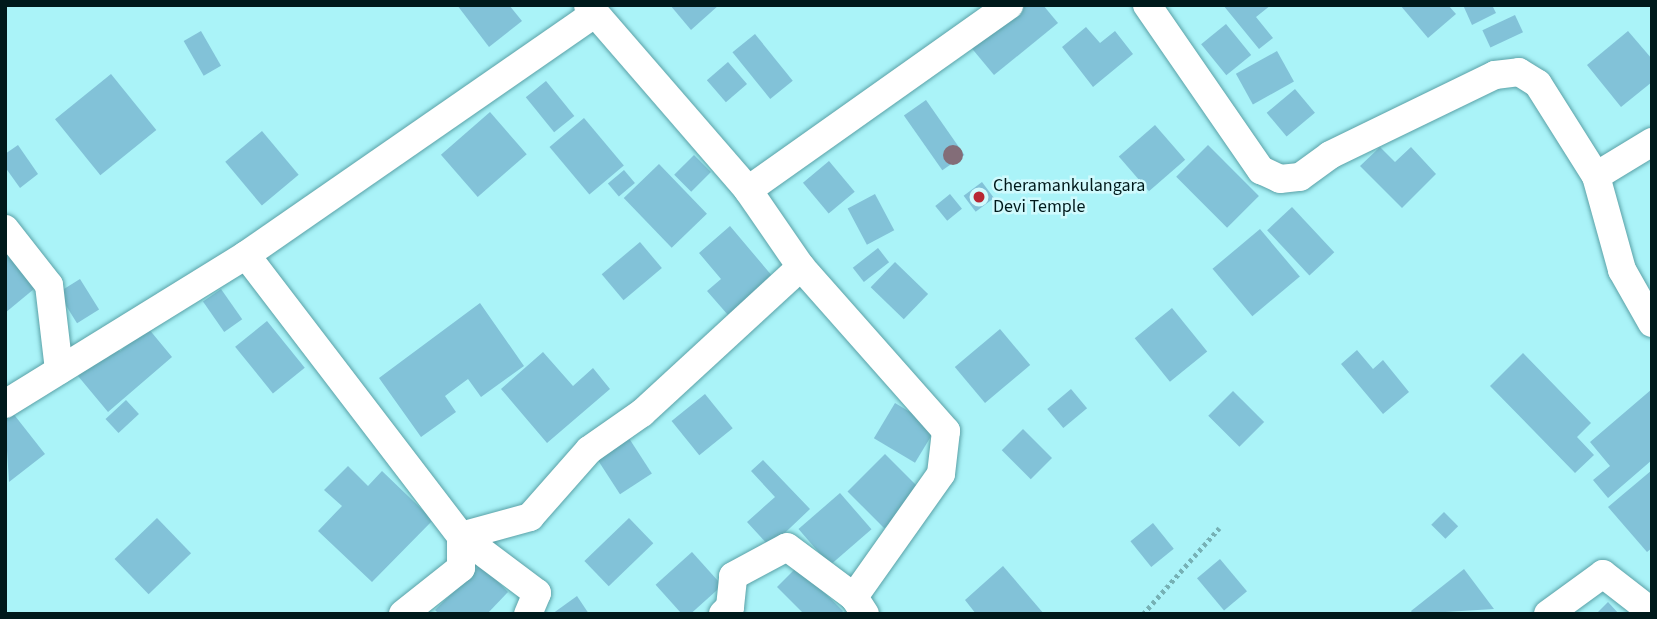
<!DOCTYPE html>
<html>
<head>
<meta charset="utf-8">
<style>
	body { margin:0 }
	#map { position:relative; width:1657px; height:619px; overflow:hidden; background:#aaf3f8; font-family:"Source Sans 3",sans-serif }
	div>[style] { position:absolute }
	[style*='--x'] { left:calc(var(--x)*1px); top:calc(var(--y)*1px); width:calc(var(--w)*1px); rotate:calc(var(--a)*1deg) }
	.building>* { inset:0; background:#82c2d8; transform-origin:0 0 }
	.path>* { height:4.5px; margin-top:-2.25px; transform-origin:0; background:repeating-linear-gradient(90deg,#76b1b5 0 3.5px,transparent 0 7px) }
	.roads { filter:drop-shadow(0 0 2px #5aa1a7) drop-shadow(0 0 2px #5aa1a7) }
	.minor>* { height:28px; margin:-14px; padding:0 14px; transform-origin:14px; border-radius:14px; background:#fff }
	.trees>* { width:20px; height:20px; margin:-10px; border-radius:50%; background:#836d78 }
	.dots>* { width:19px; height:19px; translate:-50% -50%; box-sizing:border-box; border:4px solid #d0fafd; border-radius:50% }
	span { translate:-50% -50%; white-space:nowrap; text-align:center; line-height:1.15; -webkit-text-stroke:5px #d0fafd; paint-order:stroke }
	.poi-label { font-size:18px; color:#00191b }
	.left { translate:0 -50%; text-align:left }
	.frame { position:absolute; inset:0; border:7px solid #00191b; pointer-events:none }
</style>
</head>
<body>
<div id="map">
	<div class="building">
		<div style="clip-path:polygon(457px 5px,509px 5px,522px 21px,489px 47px)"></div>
		<div style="clip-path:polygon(670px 5px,719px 5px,691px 30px)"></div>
		<div style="clip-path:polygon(1017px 5px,1043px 5px,1058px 23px,994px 75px,969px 45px)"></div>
		<div style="clip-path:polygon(1223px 5px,1271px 5px,1256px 17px,1273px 38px,1259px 49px)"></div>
		<div style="clip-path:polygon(1400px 5px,1448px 5px,1456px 14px,1428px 38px)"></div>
		<div style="clip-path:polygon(1463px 5px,1492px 5px,1496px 13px,1472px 25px)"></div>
		<div style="left:1515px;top:15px;width:19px;height:36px;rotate:65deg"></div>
		<div style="left:1226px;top:24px;width:40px;height:32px;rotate:51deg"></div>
		<div style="clip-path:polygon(1086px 27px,1100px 43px,1115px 31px,1133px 54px,1093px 87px,1062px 47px)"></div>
		<div style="left:201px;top:31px;width:40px;height:20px;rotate:60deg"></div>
		<div style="clip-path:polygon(1628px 31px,1652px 59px,1652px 82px,1621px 107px,1587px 65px)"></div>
		<div style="left:755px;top:34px;width:60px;height:29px;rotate:51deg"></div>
		<div style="left:1277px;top:51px;width:35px;height:47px;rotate:61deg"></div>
		<div style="left:728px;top:62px;width:29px;height:28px;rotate:49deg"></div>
		<div style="left:111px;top:74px;width:72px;height:72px;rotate:51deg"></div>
		<div style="left:546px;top:81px;width:45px;height:26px;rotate:51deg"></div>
		<div style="left:1295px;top:89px;width:31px;height:37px;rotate:50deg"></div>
		<div style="left:926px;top:100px;width:67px;height:27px;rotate:55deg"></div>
		<div style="left:490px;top:112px;width:56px;height:65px;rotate:49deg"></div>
		<div style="left:584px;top:118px;width:62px;height:45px;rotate:50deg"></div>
		<div style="left:1155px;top:125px;width:46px;height:48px;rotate:49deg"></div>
		<div style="left:262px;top:131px;width:57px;height:48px;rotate:50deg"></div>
		<div style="clip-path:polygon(18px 145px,38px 174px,20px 188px,5px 167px,5px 154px)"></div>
		<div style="left:1208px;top:145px;width:72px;height:45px;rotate:45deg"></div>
		<div style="clip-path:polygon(1380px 147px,1395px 162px,1411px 147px,1436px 174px,1402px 208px,1360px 166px)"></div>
		<div style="left:694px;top:155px;width:24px;height:28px;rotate:45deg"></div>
		<div style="left:829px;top:161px;width:40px;height:34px;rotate:50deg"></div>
		<div style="left:659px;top:164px;width:69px;height:49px;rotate:46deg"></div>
		<div style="left:624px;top:170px;width:17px;height:21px;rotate:50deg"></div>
		<div style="left:982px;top:182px;width:20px;height:23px;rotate:53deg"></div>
		<div style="left:875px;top:194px;width:41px;height:31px;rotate:62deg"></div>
		<div style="left:950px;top:194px;width:19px;height:19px;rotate:51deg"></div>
		<div style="left:1292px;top:207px;width:62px;height:34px;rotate:47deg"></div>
		<div style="clip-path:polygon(730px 226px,773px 277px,728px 315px,707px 291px,721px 279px,699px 253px)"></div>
		<div style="left:1260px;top:229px;width:62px;height:62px;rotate:50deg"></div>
		<div style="clip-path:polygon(5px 242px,40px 284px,5px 313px)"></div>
		<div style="left:640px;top:242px;width:34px;height:50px;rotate:50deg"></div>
		<div style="left:878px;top:248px;width:18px;height:32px;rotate:52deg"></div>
		<div style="left:895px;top:262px;width:46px;height:35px;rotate:44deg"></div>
		<div style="left:80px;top:279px;width:36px;height:26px;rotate:58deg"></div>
		<div style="left:221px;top:289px;width:37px;height:22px;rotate:55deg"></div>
		<div style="clip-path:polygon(480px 303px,524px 366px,481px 397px,468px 379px,445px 396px,456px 412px,421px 437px,379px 378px)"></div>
		<div style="left:1172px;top:308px;width:56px;height:48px;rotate:51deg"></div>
		<div style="left:267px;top:321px;width:60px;height:41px;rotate:51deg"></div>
		<div style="clip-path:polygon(148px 328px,172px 357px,108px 412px,78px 376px,114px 345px,120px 351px)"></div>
		<div style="left:1000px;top:329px;width:47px;height:59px;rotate:50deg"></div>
		<div style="clip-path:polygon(1357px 350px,1373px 369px,1383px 360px,1409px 392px,1383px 414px,1341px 364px)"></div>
		<div style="clip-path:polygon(543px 352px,573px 386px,593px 368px,610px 389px,547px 443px,501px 389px)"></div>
		<div style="clip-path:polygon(1523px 353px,1591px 423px,1577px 437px,1594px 455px,1575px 473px,1490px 386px)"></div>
		<div style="left:1071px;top:389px;width:25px;height:31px;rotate:50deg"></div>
		<div style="clip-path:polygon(1652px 389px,1652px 460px,1608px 498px,1593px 480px,1610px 466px,1590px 442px)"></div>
		<div style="left:1233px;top:391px;width:44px;height:35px;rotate:45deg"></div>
		<div style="left:705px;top:394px;width:44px;height:43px;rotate:51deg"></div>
		<div style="left:126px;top:400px;width:19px;height:28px;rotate:47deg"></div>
		<div style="left:895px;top:403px;width:48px;height:41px;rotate:31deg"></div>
		<div style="clip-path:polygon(12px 412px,45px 454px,9px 482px,5px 417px)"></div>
		<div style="left:623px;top:429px;width:53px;height:38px;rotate:57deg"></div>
		<div style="left:1023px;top:429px;width:41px;height:30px;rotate:45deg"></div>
		<div style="left:885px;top:454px;width:52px;height:53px;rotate:45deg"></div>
		<div style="clip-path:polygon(763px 460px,810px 509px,770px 547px,747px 522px,775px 497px,751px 471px)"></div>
		<div style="clip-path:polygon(348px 466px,368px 486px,382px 471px,433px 520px,372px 582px,318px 531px,342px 506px,324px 490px)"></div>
		<div style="clip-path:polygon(1652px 470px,1652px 548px,1647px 552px,1608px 507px)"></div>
		<div style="left:840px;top:493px;width:48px;height:55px;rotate:49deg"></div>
		<div style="left:1444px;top:512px;width:20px;height:18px;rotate:45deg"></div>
		<div style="left:157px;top:518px;width:49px;height:59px;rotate:46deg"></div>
		<div style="left:629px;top:518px;width:35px;height:62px;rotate:46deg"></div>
		<div style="left:1153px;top:523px;width:33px;height:29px;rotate:51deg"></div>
		<div style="left:692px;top:552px;width:45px;height:49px;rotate:48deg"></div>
		<div style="left:1220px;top:559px;width:42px;height:30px;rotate:50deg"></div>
		<div style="clip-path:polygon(481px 564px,508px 592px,487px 614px,439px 614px,435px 610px)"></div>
		<div style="clip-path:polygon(798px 566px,843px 611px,841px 614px,804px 614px,777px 587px)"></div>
		<div style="clip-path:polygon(1003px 566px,1044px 614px,976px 614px,965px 600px)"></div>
		<div style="clip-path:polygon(1464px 569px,1494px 609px,1413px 614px,1411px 611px)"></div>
		<div style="clip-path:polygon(577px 596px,589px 614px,552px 614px)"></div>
		<div style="clip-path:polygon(1608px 602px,1619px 614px,1596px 614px)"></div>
	</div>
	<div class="path">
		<div style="--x:1143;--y:614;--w:115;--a:-48.5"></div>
	</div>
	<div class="roads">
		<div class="minor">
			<div style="--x:588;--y:5;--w:245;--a:49.1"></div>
			<div style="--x:748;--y:190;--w:93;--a:55.5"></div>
			<div style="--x:801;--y:267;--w:219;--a:48.5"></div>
			<div style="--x:946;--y:431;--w:43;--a:96.6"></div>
			<div style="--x:941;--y:474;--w:151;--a:125.3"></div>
			<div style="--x:854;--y:597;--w:20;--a:57"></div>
			<div style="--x:1147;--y:5;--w:201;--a:55.4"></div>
			<div style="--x:1261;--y:170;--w:21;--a:25"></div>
			<div style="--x:1280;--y:179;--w:20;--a:-6"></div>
			<div style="--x:1300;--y:177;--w:37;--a:-36"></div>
			<div style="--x:1330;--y:155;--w:183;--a:-25.9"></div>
			<div style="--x:1495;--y:75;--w:24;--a:-7"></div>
			<div style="--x:1519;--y:72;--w:22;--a:32"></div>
			<div style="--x:1538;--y:84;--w:109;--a:57.8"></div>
			<div style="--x:1596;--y:176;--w:98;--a:74.5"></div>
			<div style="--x:1622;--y:270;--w:61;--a:60.5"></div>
			<div style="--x:1596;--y:176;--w:66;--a:-31.3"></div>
			<div style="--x:748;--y:190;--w:320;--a:-35.3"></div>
			<div style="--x:5;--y:229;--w:71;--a:51.8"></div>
			<div style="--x:49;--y:285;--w:86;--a:83.3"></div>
			<div style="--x:246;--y:255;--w:354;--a:52.6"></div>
			<div style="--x:461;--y:536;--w:32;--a:90"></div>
			<div style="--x:461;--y:568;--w:74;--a:141.6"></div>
			<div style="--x:5;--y:404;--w:283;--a:-31.7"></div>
			<div style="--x:246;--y:255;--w:423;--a:-34.7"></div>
			<div style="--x:461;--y:536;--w:72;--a:-15.4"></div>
			<div style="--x:530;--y:517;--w:89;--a:-48.6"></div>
			<div style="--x:589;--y:450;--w:65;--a:-34.9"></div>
			<div style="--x:642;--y:413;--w:216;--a:-42.6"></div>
			<div style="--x:461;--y:536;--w:95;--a:36.9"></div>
			<div style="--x:537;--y:593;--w:23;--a:113"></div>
			<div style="--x:723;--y:614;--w:10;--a:-45"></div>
			<div style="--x:730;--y:607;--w:31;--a:-84"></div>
			<div style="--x:733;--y:576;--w:61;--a:-28.2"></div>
			<div style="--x:787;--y:547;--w:84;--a:36.7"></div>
			<div style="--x:1548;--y:614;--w:68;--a:-36"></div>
			<div style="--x:1603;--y:574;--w:62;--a:37.8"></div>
		</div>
	</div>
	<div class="trees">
		<div style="left:953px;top:155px"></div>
	</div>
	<div class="dots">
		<div style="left:979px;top:197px;background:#b82734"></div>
	</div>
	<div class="poi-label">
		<span class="left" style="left:993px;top:197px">Cheramankulangara<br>Devi Temple</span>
	</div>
	<div class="frame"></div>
</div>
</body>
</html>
